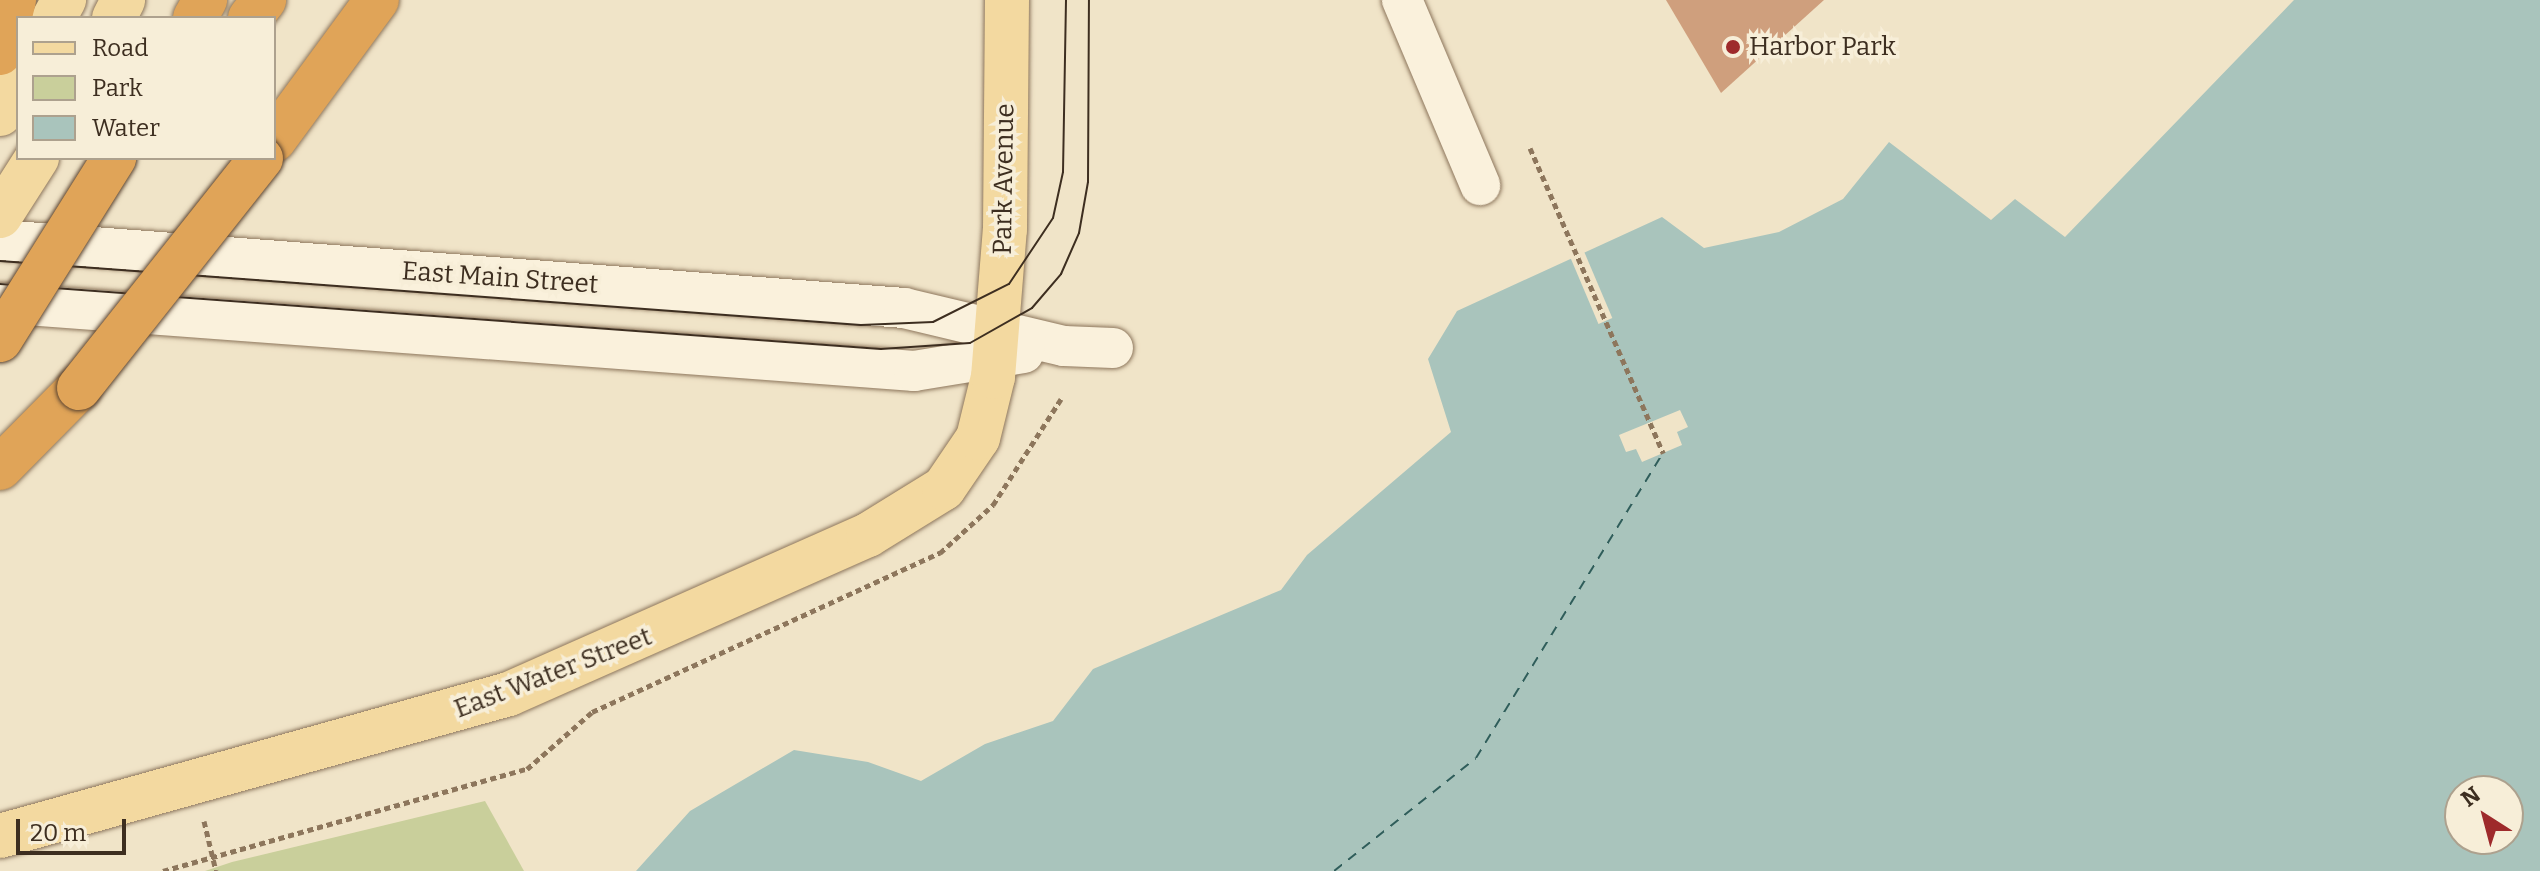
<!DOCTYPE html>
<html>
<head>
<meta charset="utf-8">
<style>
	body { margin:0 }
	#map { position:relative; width:2540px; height:871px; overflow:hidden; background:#f0e4c8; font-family:Bitter,serif }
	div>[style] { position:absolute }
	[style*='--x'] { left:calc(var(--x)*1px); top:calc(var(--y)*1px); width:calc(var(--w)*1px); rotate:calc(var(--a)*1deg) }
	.green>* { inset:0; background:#c9cf9b }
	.water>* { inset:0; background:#a9c4bc }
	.pier>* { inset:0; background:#f0e4c8; transform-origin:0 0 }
	.ferry>* { height:2px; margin-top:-1px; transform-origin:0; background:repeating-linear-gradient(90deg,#2f5d5a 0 10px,transparent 0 18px) }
	.building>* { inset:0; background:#cf9f7d }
	.path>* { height:5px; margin-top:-2.5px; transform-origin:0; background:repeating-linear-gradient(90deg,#8d765c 0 6px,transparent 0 10px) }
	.roads { filter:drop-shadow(0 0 2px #8d765c) drop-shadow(0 0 2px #8d765c) }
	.minor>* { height:40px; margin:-20px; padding:0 20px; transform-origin:20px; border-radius:20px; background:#faf1dc }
	.major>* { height:44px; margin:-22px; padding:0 22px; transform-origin:22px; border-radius:22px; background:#f3d9a0 }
	.highway>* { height:44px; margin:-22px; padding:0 22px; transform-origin:22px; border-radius:22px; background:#e0a458 }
	.tram>* { height:2px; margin:-1px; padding:0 1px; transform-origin:1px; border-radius:1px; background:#3d2e20 }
	.bridges { filter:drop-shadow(0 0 2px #5b4430) drop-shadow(0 0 2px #5b4430) }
	.highway-bridge>* { height:44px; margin:-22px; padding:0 22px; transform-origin:22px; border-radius:22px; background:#e0a458 }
	.dots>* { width:22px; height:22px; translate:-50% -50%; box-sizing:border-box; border:4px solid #f7eed8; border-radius:50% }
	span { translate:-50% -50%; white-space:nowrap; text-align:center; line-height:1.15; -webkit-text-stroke:7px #f7eed8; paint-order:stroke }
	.poi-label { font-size:26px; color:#3d2e20 }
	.left { translate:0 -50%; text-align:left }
	.street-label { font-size:26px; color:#3d2e20 }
	.legend { position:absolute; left:16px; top:16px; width:260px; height:144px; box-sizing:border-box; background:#f7eed8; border:2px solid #ada18e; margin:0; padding:10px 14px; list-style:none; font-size:24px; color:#3d2e20 }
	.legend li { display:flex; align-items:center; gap:16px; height:40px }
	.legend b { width:40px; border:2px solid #ada18e }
	.north { position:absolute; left:2444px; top:775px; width:80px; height:80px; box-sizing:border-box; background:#f7eed8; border:2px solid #ada18e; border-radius:50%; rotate:324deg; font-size:22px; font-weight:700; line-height:32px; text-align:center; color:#3d2e20 }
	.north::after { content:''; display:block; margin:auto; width:28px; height:36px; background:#9e2a2b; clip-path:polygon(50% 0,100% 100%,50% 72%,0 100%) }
	.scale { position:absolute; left:16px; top:819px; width:110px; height:36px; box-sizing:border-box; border:4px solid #3d2e20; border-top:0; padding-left:10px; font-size:24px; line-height:28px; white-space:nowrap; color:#3d2e20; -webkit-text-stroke:6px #f7eed8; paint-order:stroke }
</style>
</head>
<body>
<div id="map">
	<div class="green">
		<div style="clip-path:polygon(485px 801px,524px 871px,205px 871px,232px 862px)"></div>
	</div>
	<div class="water">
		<div style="clip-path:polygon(evenodd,2294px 0,2540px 0,2540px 871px,636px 871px,690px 811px,794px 750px,868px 762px,921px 781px,985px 744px,1053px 721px,1093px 669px,1281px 590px,1307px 555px,1451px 432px,1428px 359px,1457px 311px,1662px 217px,1704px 248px,1779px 232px,1843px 199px,1889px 142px,1991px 220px,2015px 199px,2065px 237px,2294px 0,2460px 791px,2508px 791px,2508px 839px,2460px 839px,2460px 791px)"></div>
	</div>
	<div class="pier">
		<div style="left:1583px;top:249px;width:75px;height:15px;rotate:67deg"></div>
		<div style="clip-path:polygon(1680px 410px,1688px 427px,1677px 432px,1682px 445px,1642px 462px,1636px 449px,1626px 452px,1619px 435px)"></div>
	</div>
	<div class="ferry">
		<div style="--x:1334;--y:871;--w:181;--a:-38.5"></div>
		<div style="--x:1476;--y:758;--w:358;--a:-58.5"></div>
	</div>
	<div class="building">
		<div style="clip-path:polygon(1666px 0,1824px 0,1721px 93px)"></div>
	</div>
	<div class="path">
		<div style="--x:1530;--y:148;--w:333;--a:66.4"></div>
		<div style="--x:204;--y:821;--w:51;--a:76.5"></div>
		<div style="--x:163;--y:871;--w:378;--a:-15.7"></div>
		<div style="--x:527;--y:769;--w:86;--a:-41.2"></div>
		<div style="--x:592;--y:712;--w:383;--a:-24.6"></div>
		<div style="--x:940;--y:553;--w:72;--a:-42.2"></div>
		<div style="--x:993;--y:505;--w:126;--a:-57.3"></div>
	</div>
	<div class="roads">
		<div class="minor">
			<div style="--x:1402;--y:0;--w:201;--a:67.1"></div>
			<div style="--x:0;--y:240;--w:907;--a:4.3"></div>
			<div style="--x:904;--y:308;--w:164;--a:13.4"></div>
			<div style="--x:1064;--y:346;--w:49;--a:2.3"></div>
			<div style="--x:0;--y:303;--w:917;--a:4.25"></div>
			<div style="--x:914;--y:371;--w:111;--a:-9.3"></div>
		</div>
		<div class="major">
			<div style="--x:54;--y:18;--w:21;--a:-61"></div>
			<div style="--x:114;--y:18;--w:20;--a:-63"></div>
			<div style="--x:0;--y:114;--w:36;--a:-60"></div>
			<div style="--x:0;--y:216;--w:69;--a:-57.5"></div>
			<div style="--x:0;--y:836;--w:528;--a:-15.59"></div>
			<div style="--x:509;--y:694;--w:393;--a:-23.9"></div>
			<div style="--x:868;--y:535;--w:89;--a:-31.7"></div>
			<div style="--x:944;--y:488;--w:60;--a:-55.8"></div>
			<div style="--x:978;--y:438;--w:63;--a:-76.2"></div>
			<div style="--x:993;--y:377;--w:148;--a:-85.4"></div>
			<div style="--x:1005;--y:229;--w:229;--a:-89.5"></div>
		</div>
		<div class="highway">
			<div style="--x:195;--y:18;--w:21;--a:-61"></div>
			<div style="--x:250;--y:18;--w:23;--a:-52"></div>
			<div style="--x:0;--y:53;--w:55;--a:-75.2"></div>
			<div style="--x:274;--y:140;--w:174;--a:-53.7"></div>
			<div style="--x:0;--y:468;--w:112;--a:-45.4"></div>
		</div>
	</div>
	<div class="tram">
		<div style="--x:0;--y:261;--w:863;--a:4.25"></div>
		<div style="--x:861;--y:325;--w:72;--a:-2.4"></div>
		<div style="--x:933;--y:322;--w:85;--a:-26.6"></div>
		<div style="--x:1009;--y:284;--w:79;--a:-56.3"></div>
		<div style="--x:1053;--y:218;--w:47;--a:-77.7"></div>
		<div style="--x:1063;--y:172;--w:172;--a:-89"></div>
		<div style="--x:0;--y:284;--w:883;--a:4.22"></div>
		<div style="--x:881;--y:349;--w:89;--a:-3.9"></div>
		<div style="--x:970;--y:343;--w:71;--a:-29.4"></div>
		<div style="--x:1032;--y:308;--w:45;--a:-49.5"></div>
		<div style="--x:1061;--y:274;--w:45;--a:-66.3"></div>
		<div style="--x:1079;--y:233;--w:52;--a:-80"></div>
		<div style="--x:1088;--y:182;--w:182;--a:-89.7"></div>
	</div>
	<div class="bridges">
		<div class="highway-bridge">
			<div style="--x:0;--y:340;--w:215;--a:-57.9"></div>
			<div style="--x:79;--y:388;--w:293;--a:-51.6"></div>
		</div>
	</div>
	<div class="dots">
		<div style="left:1733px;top:47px;background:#9e2a2b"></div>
	</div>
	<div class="poi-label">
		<span class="left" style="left:1749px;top:47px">Harbor Park</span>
	</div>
	<div class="street-label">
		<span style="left:1004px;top:179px;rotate:-89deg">Park Avenue</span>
		<span style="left:500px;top:278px;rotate:4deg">East Main Street</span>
		<span style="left:553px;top:673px;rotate:-21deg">East Water Street</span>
	</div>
	<ul class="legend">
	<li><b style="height:10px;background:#f3d9a0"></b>Road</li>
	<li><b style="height:22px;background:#c9cf9b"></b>Park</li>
	<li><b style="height:22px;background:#a9c4bc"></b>Water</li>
	</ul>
	<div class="north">N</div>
	<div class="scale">20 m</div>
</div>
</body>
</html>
